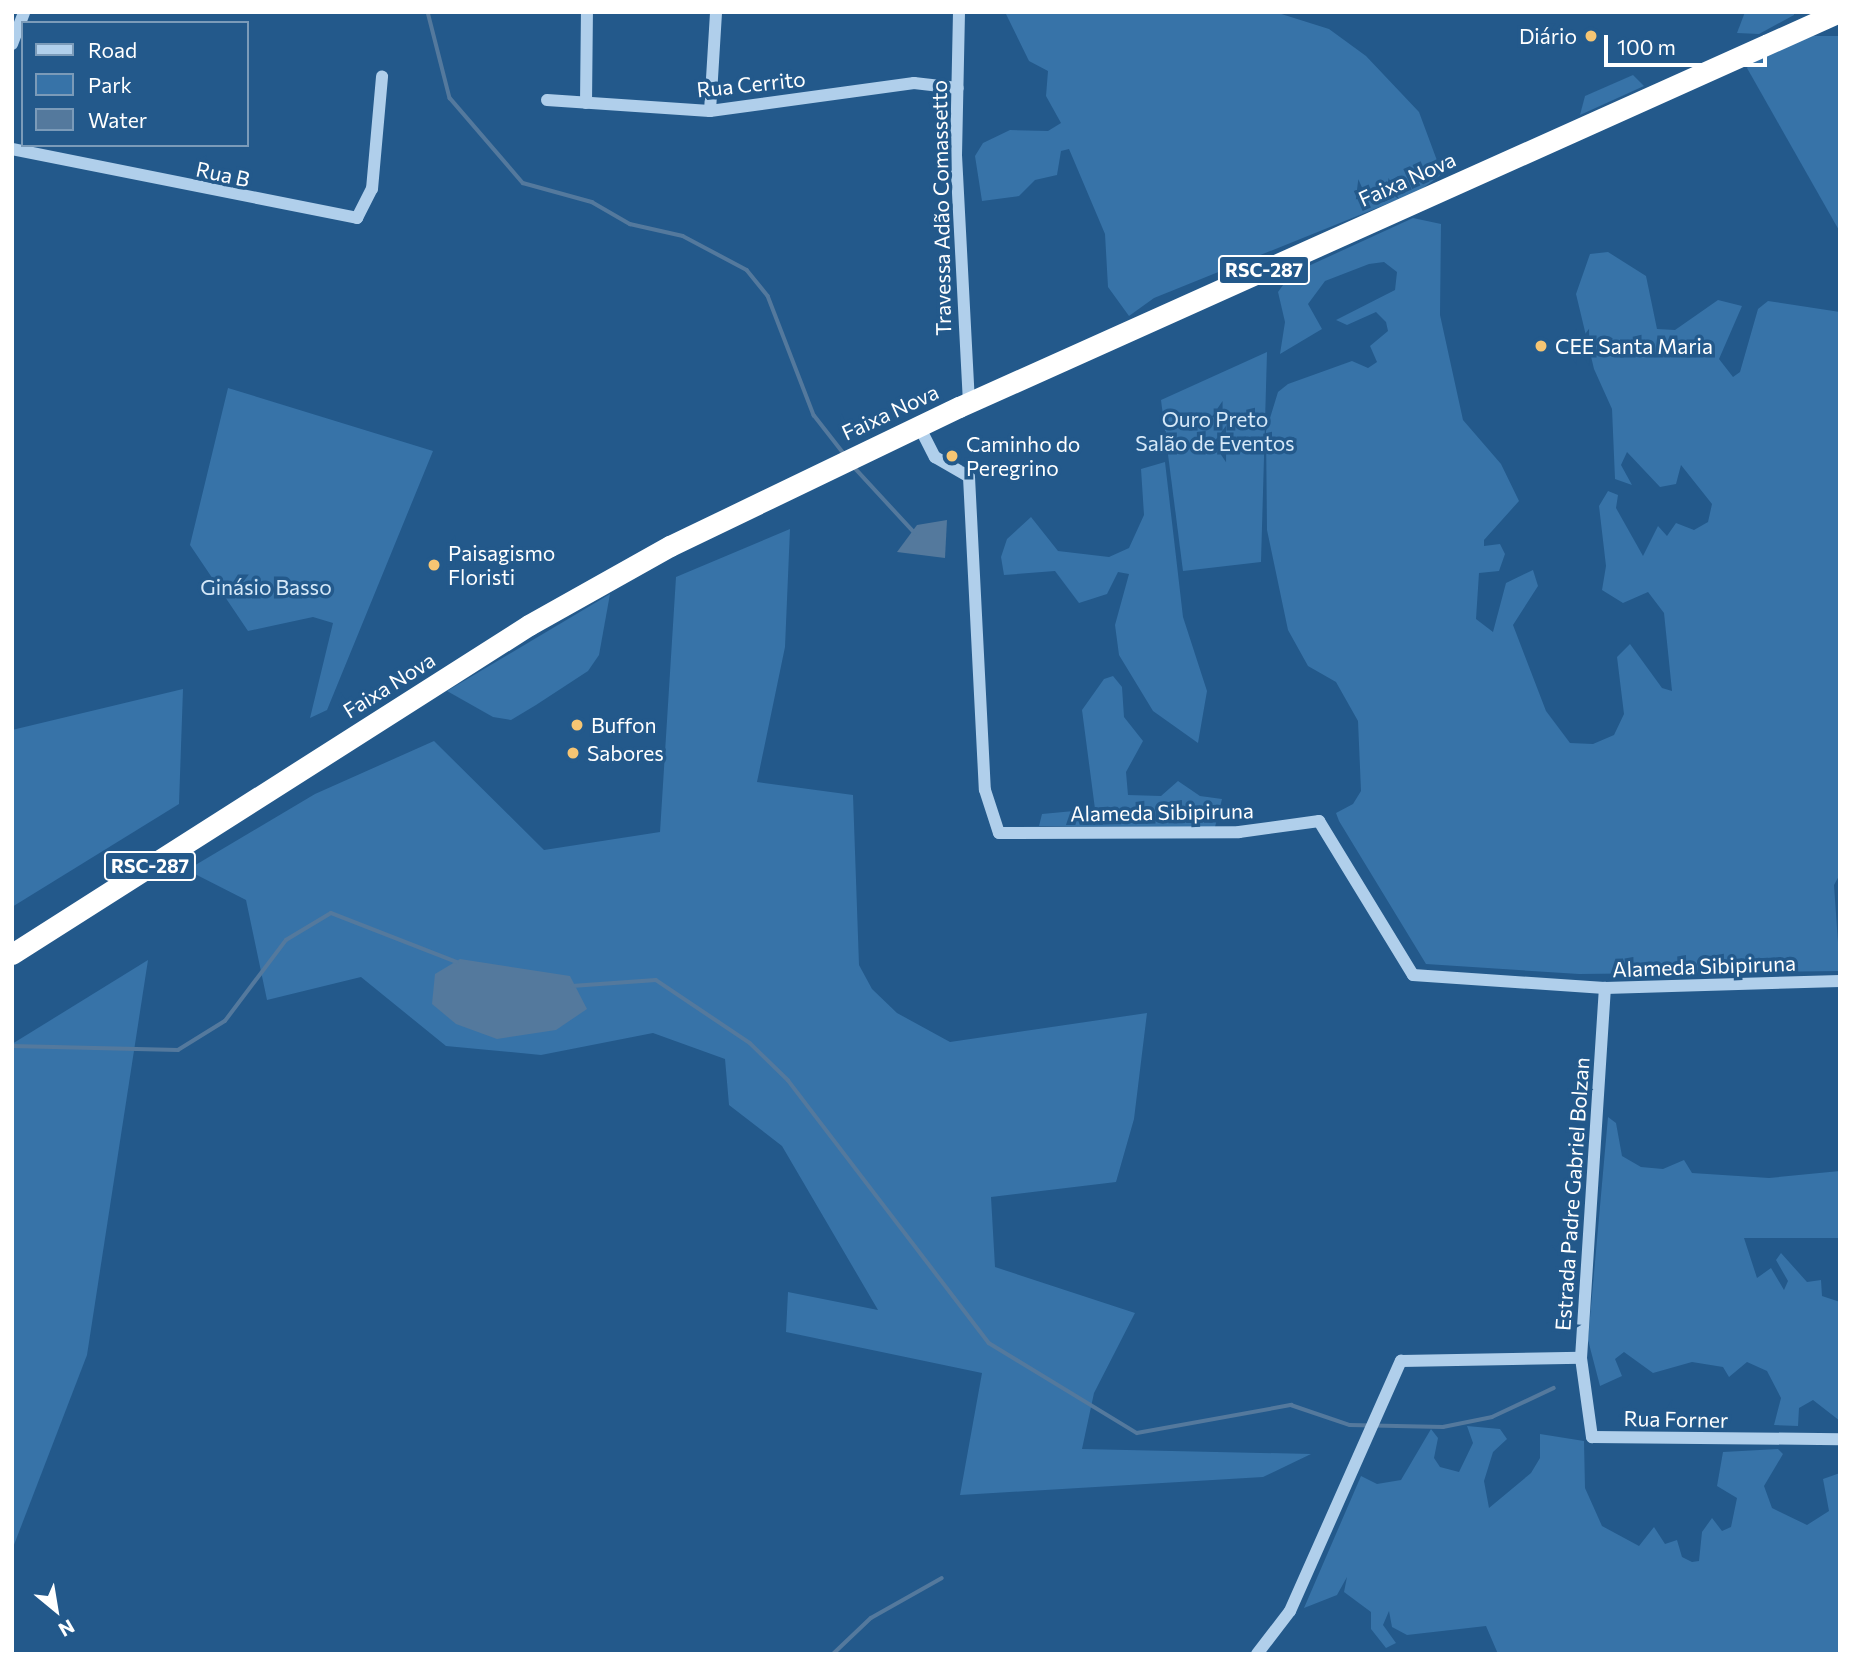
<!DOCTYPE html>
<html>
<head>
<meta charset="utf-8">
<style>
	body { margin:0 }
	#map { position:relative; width:1852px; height:1666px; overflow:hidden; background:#23598b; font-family:Commissioner,sans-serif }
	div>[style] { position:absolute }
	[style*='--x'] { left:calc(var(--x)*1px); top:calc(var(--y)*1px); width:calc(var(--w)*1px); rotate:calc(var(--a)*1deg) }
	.green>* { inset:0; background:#3773a8 }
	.water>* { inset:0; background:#54799d }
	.stream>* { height:3.5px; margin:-1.75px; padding:0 1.75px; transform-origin:1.75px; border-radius:1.75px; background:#54799d }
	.minor>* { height:12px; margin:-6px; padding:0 6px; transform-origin:6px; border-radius:6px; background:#b0cfeb }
	.highway>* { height:21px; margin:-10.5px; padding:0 10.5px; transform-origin:10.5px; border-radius:10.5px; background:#fff }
	.dots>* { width:19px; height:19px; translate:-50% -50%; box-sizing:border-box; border:4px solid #23598b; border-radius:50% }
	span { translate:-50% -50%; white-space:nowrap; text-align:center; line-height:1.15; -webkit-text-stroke:7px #23598b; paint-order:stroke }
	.shield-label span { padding:2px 5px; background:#23598b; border:2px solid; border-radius:5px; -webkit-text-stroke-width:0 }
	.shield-label { font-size:19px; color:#fff; font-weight:700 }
	.poi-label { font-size:21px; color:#fff }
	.right { translate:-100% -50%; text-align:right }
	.left { translate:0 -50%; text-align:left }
	.street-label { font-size:21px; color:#fff }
	.park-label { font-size:21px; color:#d5e8f8 }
	.frame { position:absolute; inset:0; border:14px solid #fff; pointer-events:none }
	.legend { position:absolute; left:21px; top:21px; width:228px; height:126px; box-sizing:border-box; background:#23598b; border:2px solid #7b9bb9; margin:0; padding:9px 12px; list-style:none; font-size:21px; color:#fff }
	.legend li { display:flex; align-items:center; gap:14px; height:35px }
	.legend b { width:35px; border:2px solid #7b9bb9 }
	.north { position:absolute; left:21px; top:1575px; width:70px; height:70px; -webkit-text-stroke:5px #23598b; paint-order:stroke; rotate:150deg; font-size:19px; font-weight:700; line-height:28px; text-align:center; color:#fff }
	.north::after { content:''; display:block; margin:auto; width:24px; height:32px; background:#fff; clip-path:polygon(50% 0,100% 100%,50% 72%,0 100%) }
	.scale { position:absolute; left:1604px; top:35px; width:163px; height:32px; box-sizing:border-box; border:4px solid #fff; border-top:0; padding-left:9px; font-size:21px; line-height:24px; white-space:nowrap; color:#fff; -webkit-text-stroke:5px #23598b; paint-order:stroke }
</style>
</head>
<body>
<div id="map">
	<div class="green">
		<div style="clip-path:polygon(1005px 12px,1275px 12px,1329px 29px,1366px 56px,1419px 112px,1442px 174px,1419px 191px,1154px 298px,1129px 316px,1108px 287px,1105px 234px,1069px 149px,1061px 151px,1057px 175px,1035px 180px,1019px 196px,982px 201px,975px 156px,983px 143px,1010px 130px,1048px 131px,1061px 123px,1046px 96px,1048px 71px,1029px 61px)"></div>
		<div style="clip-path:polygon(1745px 12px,1794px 12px,1794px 15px,1759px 34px,1737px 33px)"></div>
		<div style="clip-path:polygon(1813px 36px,1840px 36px,1840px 232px,1747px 68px,1753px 59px)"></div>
		<div style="clip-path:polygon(1633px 75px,1644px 86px,1580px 115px,1585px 96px)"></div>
		<div style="clip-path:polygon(1413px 218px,1441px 224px,1440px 315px,1463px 420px,1501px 464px,1519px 501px,1484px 540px,1484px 546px,1500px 544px,1505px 554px,1499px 571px,1479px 573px,1476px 619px,1493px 632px,1506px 583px,1533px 570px,1538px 586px,1513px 625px,1546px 711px,1570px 743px,1593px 744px,1614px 735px,1624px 714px,1617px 657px,1630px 644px,1662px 688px,1672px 691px,1664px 613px,1648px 592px,1623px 603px,1602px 590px,1606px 566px,1599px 506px,1608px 491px,1618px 495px,1616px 508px,1643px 556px,1658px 526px,1667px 536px,1676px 523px,1694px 530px,1708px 522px,1712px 504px,1681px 465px,1676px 484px,1660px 487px,1627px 452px,1621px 465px,1632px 485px,1615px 479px,1612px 409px,1594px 369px,1576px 294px,1590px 254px,1608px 252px,1646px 276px,1657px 329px,1675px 330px,1718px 300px,1742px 306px,1719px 359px,1733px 377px,1740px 372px,1758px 309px,1768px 301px,1840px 312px,1840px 874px,1834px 885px,1840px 971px,1579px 974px,1426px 964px,1339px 821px,1336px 813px,1353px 804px,1361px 791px,1358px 721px,1336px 682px,1308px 666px,1288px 630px,1267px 530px,1266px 431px,1278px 392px,1288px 384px,1352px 361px,1368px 368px,1377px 362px,1370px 346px,1388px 331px,1386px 322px,1376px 312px,1347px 325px,1336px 320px,1395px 290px,1397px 272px,1384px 262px,1369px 264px,1325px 281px,1308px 304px,1322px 329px,1280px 354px,1285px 322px,1278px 292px,1291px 274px)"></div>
		<div style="clip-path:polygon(1267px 352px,1261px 562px,1183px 571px,1161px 400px)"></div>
		<div style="clip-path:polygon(228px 388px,433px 451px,327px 710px,310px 718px,333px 623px,313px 617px,248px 631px,190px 545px)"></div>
		<div style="clip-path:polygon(1165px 462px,1183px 617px,1207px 691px,1198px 743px,1153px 711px,1119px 655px,1115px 625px,1129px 574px,1118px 572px,1107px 594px,1079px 603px,1055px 571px,1004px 575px,1001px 557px,1007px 539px,1031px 517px,1058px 551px,1109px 557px,1129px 548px,1144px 515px,1141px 469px)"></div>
		<div style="clip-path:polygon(790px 529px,785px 647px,757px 782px,853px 795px,859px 965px,872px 989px,897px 1013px,950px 1042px,1147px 1013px,1134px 1119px,1116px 1182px,991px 1197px,995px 1267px,1135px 1313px,1094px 1393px,1082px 1449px,1311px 1454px,1263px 1477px,960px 1495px,982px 1373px,786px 1332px,788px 1292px,878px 1310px,782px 1146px,729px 1105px,725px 1059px,653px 1033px,541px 1055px,446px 1046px,361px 977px,267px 1000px,246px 900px,187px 870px,315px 794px,434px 741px,544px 850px,660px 832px,676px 577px)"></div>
		<div style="clip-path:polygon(610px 594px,599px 655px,588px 671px,536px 705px,511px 720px,493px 717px,447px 691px)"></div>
		<div style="clip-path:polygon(1113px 676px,1122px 687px,1124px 717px,1143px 741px,1126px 772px,1128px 795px,1161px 796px,1178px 781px,1200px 796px,1222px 799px,1215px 827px,1039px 826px,1042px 814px,1095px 809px,1082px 710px,1104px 679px)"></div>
		<div style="clip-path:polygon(183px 689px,179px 804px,12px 907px,12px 730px)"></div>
		<div style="clip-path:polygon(148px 960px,87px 1355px,12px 1550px,12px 1044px)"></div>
		<div style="clip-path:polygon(1608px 1117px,1616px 1123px,1622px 1156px,1641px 1167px,1663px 1169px,1684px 1160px,1692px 1173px,1769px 1178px,1840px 1171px,1840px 1238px,1744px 1238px,1757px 1278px,1771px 1268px,1784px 1290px,1788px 1281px,1776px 1260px,1781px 1253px,1807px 1282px,1821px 1280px,1822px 1296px,1840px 1302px,1840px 1421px,1813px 1400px,1799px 1408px,1798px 1426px,1774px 1425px,1781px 1398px,1767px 1371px,1747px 1362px,1729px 1377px,1723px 1367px,1692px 1362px,1653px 1373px,1624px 1352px,1615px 1359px,1622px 1376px,1600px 1386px,1588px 1340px)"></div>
		<div style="clip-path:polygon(1467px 1426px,1500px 1429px,1507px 1439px,1493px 1452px,1484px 1481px,1489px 1508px,1531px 1473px,1540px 1458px,1540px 1434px,1584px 1441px,1585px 1488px,1602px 1526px,1639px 1546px,1654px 1527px,1665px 1544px,1677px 1540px,1682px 1557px,1692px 1562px,1699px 1561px,1702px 1532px,1712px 1518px,1722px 1531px,1731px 1527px,1737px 1498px,1717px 1486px,1723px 1452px,1778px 1449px,1783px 1454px,1764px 1486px,1772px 1508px,1807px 1525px,1829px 1511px,1823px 1479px,1840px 1473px,1840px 1654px,1498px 1654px,1486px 1626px,1407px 1635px,1392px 1627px,1389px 1611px,1383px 1625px,1396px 1643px,1386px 1648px,1371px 1629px,1371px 1612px,1344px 1592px,1347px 1577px,1337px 1595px,1304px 1608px,1361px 1476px,1377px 1484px,1401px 1480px,1431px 1429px,1438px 1438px,1434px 1458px,1440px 1467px,1459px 1472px,1473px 1443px)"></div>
	</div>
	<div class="water">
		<div style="clip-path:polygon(947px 520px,945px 558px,897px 552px,917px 525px)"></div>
		<div style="clip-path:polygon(460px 959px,570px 976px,587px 1009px,556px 1030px,497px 1039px,456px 1024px,432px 1004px,435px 974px)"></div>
	</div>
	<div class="stream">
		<div style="--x:428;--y:12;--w:89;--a:75.7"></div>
		<div style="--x:450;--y:98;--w:112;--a:49.3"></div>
		<div style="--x:523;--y:183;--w:72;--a:15.4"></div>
		<div style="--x:592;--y:202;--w:44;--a:30.1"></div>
		<div style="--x:630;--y:224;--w:54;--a:12.8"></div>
		<div style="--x:683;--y:236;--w:72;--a:28"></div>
		<div style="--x:747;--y:270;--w:33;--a:51"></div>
		<div style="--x:768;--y:296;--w:128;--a:68.9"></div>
		<div style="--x:814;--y:415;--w:51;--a:52.2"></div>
		<div style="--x:854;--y:467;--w:90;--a:47.3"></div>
		<div style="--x:572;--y:986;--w:84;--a:-4.1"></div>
		<div style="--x:656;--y:980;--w:113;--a:33.8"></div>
		<div style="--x:750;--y:1043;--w:53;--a:44.2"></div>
		<div style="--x:788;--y:1080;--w:331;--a:52.6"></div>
		<div style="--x:989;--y:1343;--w:173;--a:31.3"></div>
		<div style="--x:1137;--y:1433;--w:157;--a:-10.3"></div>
		<div style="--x:1291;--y:1405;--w:62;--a:18.7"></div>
		<div style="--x:1350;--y:1425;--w:93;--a:1.2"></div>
		<div style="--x:1443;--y:1427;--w:50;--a:-11.5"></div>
		<div style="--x:1492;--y:1417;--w:68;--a:-25.1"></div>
		<div style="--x:12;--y:1046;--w:166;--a:1.4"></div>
		<div style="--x:178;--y:1050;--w:55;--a:-31.7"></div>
		<div style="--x:225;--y:1021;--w:101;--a:-53"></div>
		<div style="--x:286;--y:940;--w:52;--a:-31"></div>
		<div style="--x:331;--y:913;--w:135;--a:21.3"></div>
		<div style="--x:833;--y:1654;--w:52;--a:-43.5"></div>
		<div style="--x:871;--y:1618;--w:81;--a:-29.4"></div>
	</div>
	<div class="minor">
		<div style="--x:959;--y:12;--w:143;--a:91.2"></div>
		<div style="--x:956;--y:155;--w:248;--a:87"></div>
		<div style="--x:12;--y:44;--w:34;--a:-69"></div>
		<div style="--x:547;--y:100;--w:163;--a:3.9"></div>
		<div style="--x:710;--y:111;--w:206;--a:-7.8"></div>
		<div style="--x:914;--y:83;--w:44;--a:6.5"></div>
		<div style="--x:586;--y:103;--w:91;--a:-89.4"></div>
		<div style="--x:710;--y:111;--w:99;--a:-86.5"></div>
		<div style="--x:12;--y:149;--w:352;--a:11.3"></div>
		<div style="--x:357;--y:218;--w:33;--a:-63"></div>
		<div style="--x:372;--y:189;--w:113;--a:-84.9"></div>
		<div style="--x:919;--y:426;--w:35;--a:63"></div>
		<div style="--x:935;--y:457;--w:39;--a:30"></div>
		<div style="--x:969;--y:477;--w:313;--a:87.1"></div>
		<div style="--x:985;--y:790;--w:45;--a:72"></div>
		<div style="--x:999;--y:833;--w:240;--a:-0.2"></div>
		<div style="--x:1239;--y:832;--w:81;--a:-7.8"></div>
		<div style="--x:1319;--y:821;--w:180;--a:58.6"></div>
		<div style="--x:1413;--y:975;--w:192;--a:3.9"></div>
		<div style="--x:1605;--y:988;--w:235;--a:-1.7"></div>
		<div style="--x:1581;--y:1358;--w:80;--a:82.1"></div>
		<div style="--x:1592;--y:1437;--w:248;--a:0.5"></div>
		<div style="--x:1257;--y:1654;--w:54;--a:-52.5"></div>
		<div style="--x:1290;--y:1611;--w:274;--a:-66.1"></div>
		<div style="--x:1401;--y:1361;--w:180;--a:-1"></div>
		<div style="--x:1581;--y:1358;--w:371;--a:-86.3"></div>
	</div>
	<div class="highway">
		<div style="--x:12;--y:954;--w:613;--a:-32.47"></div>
		<div style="--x:529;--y:625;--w:162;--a:-29.3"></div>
		<div style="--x:670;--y:546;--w:321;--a:-25.7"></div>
		<div style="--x:959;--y:407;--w:965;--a:-24.17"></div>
	</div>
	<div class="dots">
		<div style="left:1591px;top:36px;background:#f6c573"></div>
		<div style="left:1541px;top:346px;background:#f6c573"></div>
		<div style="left:952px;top:456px;background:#f6c573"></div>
		<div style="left:434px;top:565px;background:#f6c573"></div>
		<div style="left:577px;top:725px;background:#f6c573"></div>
		<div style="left:573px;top:753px;background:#f6c573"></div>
	</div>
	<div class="shield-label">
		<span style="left:1264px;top:270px">RSC-287</span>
		<span style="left:150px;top:866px">RSC-287</span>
	</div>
	<div class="poi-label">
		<span class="right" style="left:1577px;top:36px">Diário</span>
		<span class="left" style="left:1555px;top:346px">CEE Santa Maria</span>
		<span class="left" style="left:966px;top:456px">Caminho do<br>Peregrino</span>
		<span class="left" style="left:448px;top:565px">Paisagismo<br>Floristi</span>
		<span class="left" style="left:591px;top:725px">Buffon</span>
		<span class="left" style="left:587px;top:753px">Sabores</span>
	</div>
	<div class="street-label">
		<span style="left:751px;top:84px;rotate:-6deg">Rua Cerrito</span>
		<span style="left:223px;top:174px;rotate:12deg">Rua B</span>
		<span style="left:1407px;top:179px;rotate:-24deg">Faixa Nova</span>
		<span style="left:941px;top:208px;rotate:-91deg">Travessa Adão Comassetto</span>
		<span style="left:890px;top:412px;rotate:-25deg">Faixa Nova</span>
		<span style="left:389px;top:685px;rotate:-32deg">Faixa Nova</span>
		<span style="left:1162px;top:812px;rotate:-1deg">Alameda Sibipiruna</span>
		<span style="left:1704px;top:966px;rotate:-2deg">Alameda Sibipiruna</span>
		<span style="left:1572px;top:1194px;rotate:-86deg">Estrada Padre Gabriel Bolzan</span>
		<span style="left:1676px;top:1419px;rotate:1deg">Rua Forner</span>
	</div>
	<div class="park-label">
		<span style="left:1215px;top:431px">Ouro Preto<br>Salão de Eventos</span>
		<span style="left:266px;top:587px">Ginásio Basso</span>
	</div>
	<div class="frame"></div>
	<ul class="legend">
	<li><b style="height:9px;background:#b0cfeb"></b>Road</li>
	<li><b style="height:19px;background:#3773a8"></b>Park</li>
	<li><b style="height:19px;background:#54799d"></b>Water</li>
	</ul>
	<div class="north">N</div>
	<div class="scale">100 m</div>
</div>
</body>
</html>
